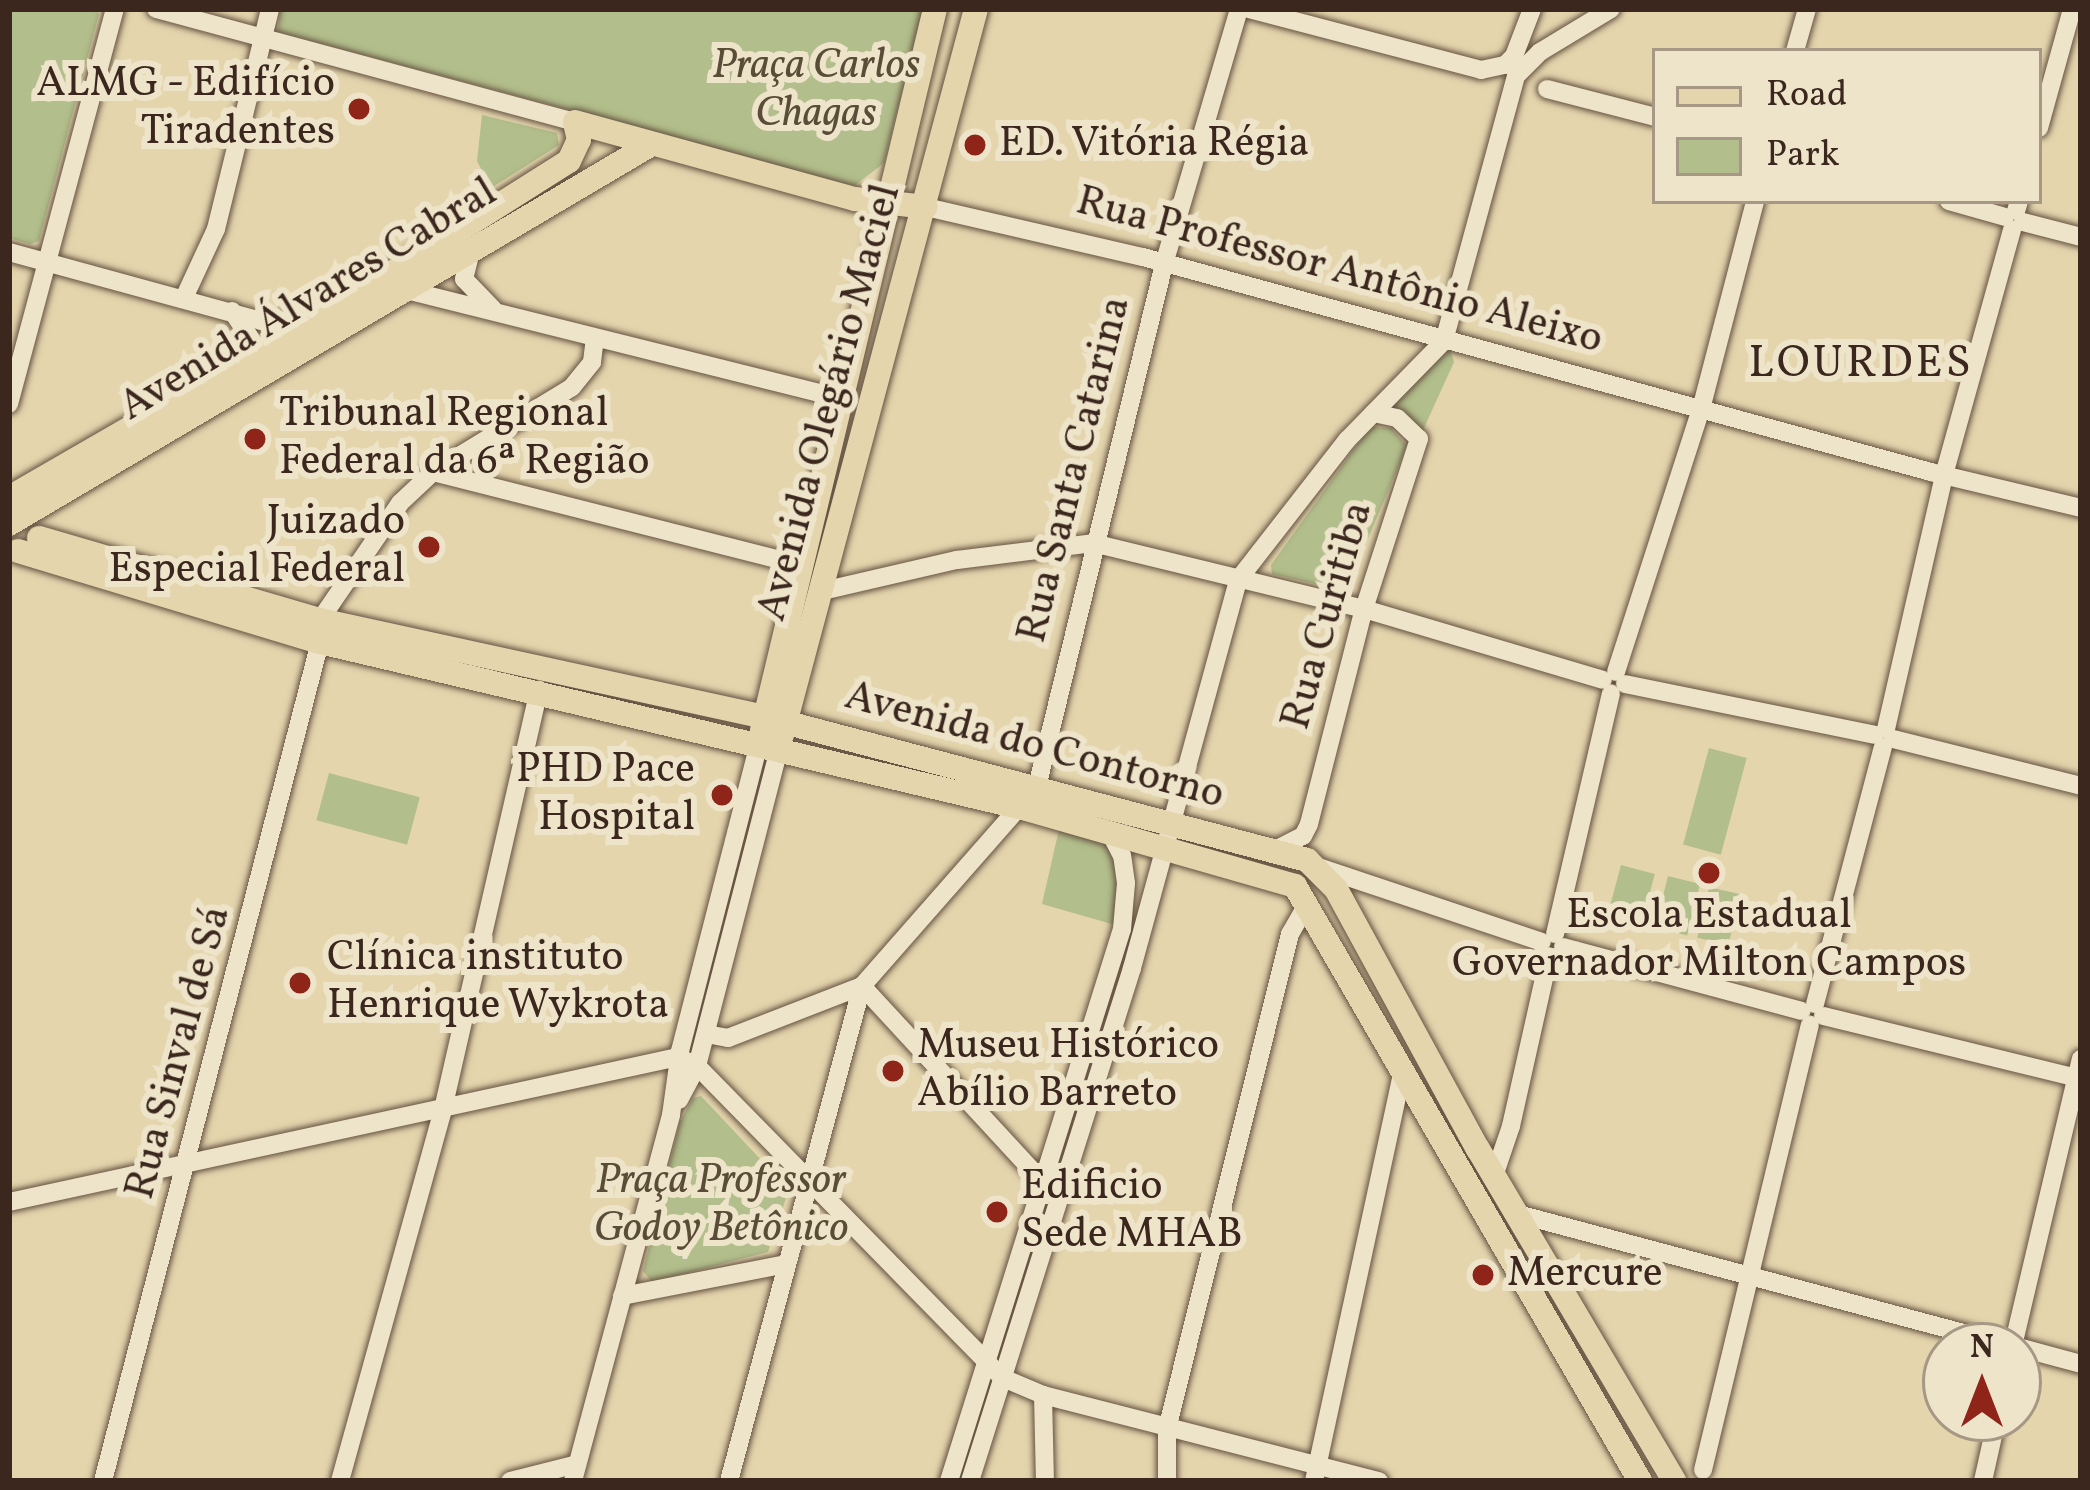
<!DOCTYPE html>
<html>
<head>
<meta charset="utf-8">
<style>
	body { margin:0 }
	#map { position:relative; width:2090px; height:1490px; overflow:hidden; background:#e4d5ad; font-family:Vollkorn,serif }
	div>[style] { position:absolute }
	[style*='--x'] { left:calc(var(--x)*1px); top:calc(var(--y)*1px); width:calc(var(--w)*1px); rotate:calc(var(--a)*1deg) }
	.green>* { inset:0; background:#b2be8b; transform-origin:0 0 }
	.roads { filter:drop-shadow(0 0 3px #655241) drop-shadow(0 0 3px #655241) }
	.minor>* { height:18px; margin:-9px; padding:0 9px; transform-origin:9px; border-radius:9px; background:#ede4ca }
	.major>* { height:24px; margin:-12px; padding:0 12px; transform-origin:12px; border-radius:12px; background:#e4d5ad }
	.dots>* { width:33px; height:33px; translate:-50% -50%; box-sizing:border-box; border:6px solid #ede4ca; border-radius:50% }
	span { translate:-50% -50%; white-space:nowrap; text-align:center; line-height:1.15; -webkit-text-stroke:12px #ede4ca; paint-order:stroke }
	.park-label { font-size:42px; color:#594d38; font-style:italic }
	.poi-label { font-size:42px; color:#3b271d }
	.right { translate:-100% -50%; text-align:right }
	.left { translate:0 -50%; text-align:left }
	.street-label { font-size:42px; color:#3b271d }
	.neighbourhood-label { font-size:45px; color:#3b271d; letter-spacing:3px }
	.frame { position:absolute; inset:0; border:12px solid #3b271d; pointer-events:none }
	.legend { position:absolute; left:1652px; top:48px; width:390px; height:156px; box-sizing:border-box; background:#ede4ca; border:3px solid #a69885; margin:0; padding:15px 21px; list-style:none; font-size:36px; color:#3b271d }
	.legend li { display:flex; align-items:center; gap:24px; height:60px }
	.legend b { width:60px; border:3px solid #a69885 }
	.north { position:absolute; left:1922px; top:1322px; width:120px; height:120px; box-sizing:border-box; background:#ede4ca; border:3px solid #a69885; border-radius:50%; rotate:0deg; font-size:33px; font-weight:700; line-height:48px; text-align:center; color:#3b271d }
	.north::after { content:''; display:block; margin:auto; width:42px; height:54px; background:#8f2418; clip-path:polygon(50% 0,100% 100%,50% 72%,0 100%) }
</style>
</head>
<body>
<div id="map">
	<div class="green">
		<div style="clip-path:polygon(9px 9px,96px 9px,99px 14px,39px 241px,30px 244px,9px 238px)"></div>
		<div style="clip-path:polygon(280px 9px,923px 9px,884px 163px,854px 186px,278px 32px)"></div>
		<div style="clip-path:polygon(482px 115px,557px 133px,559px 145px,491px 188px,477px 161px)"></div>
		<div style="clip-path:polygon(1447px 341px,1454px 362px,1419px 439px,1374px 413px)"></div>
		<div style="clip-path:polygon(1370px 427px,1391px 428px,1407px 446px,1346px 591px,1272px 574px,1271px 565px)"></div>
		<div style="left:1709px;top:748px;width:39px;height:100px;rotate:15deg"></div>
		<div style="left:329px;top:773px;width:94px;height:49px;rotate:15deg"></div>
		<div style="clip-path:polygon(1060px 825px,1096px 834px,1115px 857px,1122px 927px,1042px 904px)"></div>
		<div style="left:1621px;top:865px;width:35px;height:53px;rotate:15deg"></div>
		<div style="left:1668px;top:876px;width:33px;height:53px;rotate:14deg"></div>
		<div style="left:1709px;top:887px;width:32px;height:52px;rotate:13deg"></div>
		<div style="clip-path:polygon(701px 1096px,780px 1180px,787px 1195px,768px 1252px,652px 1282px,643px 1271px,680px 1122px,693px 1098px)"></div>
	</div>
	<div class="roads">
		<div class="minor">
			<div style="--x:156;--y:9;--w:434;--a:15.1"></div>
			<div style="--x:1249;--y:9;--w:240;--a:14.7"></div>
			<div style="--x:1481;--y:70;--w:25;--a:-12"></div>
			<div style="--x:1505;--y:65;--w:13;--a:-45"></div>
			<div style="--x:1514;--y:56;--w:50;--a:-69"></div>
			<div style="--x:1795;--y:51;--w:44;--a:-74.1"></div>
			<div style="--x:1547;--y:89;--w:112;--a:14.5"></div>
			<div style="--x:2039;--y:128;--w:123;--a:-74.5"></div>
			<div style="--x:1949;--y:201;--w:58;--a:15.9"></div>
			<div style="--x:926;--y:207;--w:223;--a:13"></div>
			<div style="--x:1143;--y:257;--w:817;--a:15.26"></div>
			<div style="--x:1931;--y:472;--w:154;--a:13.5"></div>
			<div style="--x:2016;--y:211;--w:10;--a:-73"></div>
			<div style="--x:2023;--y:222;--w:60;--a:14.5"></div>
			<div style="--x:472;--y:247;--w:33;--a:104"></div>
			<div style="--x:464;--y:279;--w:42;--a:46"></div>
			<div style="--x:9;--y:252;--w:261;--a:15.3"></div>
			<div style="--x:261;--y:321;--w:50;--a:0"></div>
			<div style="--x:402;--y:289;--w:451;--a:14"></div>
			<div style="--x:184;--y:298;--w:76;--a:-65.1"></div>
			<div style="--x:216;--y:229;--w:227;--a:-76.2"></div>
			<div style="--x:232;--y:311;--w:30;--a:56"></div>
			<div style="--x:249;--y:336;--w:23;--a:85"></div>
			<div style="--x:9;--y:404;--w:409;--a:-75"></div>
			<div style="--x:433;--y:472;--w:380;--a:14.2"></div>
			<div style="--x:818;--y:592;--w:143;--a:-13"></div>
			<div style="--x:957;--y:560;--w:137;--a:-7.1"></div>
			<div style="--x:1093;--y:543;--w:279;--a:13.7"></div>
			<div style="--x:1364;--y:609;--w:249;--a:16.5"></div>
			<div style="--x:320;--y:620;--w:142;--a:-55.6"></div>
			<div style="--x:400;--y:503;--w:45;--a:-43.2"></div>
			<div style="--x:433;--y:472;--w:163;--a:-31.4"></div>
			<div style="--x:572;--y:387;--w:32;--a:-51"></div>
			<div style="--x:592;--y:362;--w:24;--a:-83"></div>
			<div style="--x:1616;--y:672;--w:276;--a:-72.1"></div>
			<div style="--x:1701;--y:409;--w:215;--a:-75.4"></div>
			<div style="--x:1625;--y:684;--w:255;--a:11.5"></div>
			<div style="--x:1886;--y:729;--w:261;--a:-77.1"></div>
			<div style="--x:1944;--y:475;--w:255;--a:-74.5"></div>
			<div style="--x:1893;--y:739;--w:194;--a:14"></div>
			<div style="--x:1277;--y:849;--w:29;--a:-27"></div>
			<div style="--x:1303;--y:836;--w:13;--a:-63"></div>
			<div style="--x:1309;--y:824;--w:222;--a:-75.7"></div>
			<div style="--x:1364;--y:609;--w:179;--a:-72.1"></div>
			<div style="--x:1419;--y:439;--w:30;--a:-136"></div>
			<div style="--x:1397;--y:418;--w:24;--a:-168"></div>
			<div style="--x:1318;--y:867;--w:236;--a:18.5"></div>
			<div style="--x:1555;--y:934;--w:247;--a:-76.9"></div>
			<div style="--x:1563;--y:947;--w:247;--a:15"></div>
			<div style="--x:1815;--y:1004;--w:266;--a:-75.2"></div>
			<div style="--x:1823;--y:1016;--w:266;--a:13.7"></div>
			<div style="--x:706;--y:1034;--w:22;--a:10"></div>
			<div style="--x:728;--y:1038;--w:144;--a:-21.2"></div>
			<div style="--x:862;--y:986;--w:270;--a:47.3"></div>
			<div style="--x:679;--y:1100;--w:38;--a:-62"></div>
			<div style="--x:697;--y:1066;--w:327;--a:-75.5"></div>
			<div style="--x:1494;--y:1176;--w:53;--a:-71.2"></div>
			<div style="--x:1511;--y:1126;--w:174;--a:-77.4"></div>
			<div style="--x:9;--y:1202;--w:685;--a:-12.23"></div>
			<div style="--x:678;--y:1057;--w:21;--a:25"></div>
			<div style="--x:697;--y:1066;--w:437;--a:45.6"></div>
			<div style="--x:1003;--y:1378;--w:43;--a:23"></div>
			<div style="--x:1043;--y:1395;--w:347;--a:14.4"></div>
			<div style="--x:1514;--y:1213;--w:515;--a:14.95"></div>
			<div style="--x:622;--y:1296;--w:167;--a:-11"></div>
			<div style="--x:2013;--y:1346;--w:295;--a:-76.7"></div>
			<div style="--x:2018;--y:1347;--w:65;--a:15.1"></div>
			<div style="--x:1043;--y:1395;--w:86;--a:88.7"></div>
			<div style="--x:1703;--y:1470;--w:458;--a:-76.5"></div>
			<div style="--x:103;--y:1481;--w:867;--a:-75.5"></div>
			<div style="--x:340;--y:1481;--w:386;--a:-74.5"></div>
			<div style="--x:443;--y:1109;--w:430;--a:-77.1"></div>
			<div style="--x:510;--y:1481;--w:69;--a:-14.2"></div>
			<div style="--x:573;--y:1481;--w:379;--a:-75"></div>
			<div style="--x:671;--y:1115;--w:65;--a:-82"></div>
			<div style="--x:680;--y:1051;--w:317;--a:-75.6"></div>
			<div style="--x:729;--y:1481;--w:513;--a:-74.96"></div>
			<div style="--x:862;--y:986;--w:265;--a:-48.7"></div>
			<div style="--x:1037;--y:787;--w:538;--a:-76.35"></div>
			<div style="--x:1164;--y:264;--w:266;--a:-73.6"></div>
			<div style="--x:949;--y:1481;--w:578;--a:-72.6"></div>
			<div style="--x:1122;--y:929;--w:46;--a:-85"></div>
			<div style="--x:1126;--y:883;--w:27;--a:-98"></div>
			<div style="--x:1122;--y:856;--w:28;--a:-117"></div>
			<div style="--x:970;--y:1481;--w:538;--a:-72.47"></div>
			<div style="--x:1132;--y:968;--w:402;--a:-74.7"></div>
			<div style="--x:1238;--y:580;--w:177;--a:-52.1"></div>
			<div style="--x:1347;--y:440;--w:139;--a:-45.6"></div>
			<div style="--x:1444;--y:341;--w:275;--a:-74.8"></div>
			<div style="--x:1516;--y:76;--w:34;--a:-45"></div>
			<div style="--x:1540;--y:52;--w:83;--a:-31.2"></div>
			<div style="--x:1167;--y:1481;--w:52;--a:-90"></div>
			<div style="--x:1167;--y:1429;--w:510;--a:-76.05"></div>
			<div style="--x:1290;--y:934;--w:36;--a:-60"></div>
			<div style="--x:1314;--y:1481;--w:417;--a:-77.8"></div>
			<div style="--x:1983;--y:1481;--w:65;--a:-77.5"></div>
		</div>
		<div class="major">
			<div style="--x:9;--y:498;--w:354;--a:-30"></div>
			<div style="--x:316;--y:321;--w:299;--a:-32.3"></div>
			<div style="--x:569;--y:161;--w:23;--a:-65"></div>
			<div style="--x:579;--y:140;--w:18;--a:-103"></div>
			<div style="--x:575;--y:122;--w:290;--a:15.4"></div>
			<div style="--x:855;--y:199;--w:71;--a:6.4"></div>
			<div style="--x:9;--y:524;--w:745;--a:-30.59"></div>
			<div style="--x:39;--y:538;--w:293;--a:16.3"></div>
			<div style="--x:320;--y:620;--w:455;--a:12.3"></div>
			<div style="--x:765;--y:717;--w:561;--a:14.78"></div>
			<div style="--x:1307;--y:860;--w:41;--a:45"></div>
			<div style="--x:1336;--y:889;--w:296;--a:61.4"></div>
			<div style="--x:1478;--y:1149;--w:386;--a:59.4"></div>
			<div style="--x:18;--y:551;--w:315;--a:16.8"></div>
			<div style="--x:320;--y:642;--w:722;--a:13.29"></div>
			<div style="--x:1023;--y:808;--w:283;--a:16"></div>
			<div style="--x:1295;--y:886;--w:688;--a:59.89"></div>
			<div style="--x:762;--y:730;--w:741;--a:-76.51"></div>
			<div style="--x:782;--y:735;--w:751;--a:-75.04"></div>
		</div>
	</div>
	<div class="dots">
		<div style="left:359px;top:109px;background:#8f2418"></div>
		<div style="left:975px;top:145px;background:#8f2418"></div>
		<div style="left:255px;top:439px;background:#8f2418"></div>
		<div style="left:429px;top:547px;background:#8f2418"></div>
		<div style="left:722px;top:795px;background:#8f2418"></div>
		<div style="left:1709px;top:873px;background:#8f2418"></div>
		<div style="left:300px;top:983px;background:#8f2418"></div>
		<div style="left:893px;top:1071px;background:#8f2418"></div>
		<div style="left:997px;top:1212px;background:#8f2418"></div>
		<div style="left:1483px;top:1275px;background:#8f2418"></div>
	</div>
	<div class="park-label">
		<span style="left:816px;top:91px">Praça Carlos<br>Chagas</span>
		<span style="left:721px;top:1206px">Praça Professor<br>Godoy Betônico</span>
	</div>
	<div class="poi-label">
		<span class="right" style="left:335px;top:109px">ALMG - Edifício<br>Tiradentes</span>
		<span class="left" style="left:999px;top:145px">ED. Vitória Régia</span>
		<span class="left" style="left:279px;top:439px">Tribunal Regional<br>Federal da 6ª Região</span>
		<span class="right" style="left:405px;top:547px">Juizado<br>Especial Federal</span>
		<span class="right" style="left:695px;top:795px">PHD Pace<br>Hospital</span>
		<span style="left:1709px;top:941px">Escola Estadual<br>Governador Milton Campos</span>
		<span class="left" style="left:327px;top:983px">Clínica instituto<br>Henrique Wykrota</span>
		<span class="left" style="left:917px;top:1071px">Museu Histórico<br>Abílio Barreto</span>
		<span class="left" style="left:1021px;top:1212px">Edificio<br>Sede MHAB</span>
		<span class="left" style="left:1507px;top:1275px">Mercure</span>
	</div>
	<div class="street-label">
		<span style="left:1339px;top:272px;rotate:15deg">Rua Professor Antônio Aleixo</span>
		<span style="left:309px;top:301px;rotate:-31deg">Avenida Álvares Cabral</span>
		<span style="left:831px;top:403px;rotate:-75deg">Avenida Olegário Maciel</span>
		<span style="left:1076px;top:470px;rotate:-76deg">Rua Santa Catarina</span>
		<span style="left:1329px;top:616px;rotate:-74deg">Rua Curitiba</span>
		<span style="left:1034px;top:747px;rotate:15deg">Avenida do Contorno</span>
		<span style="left:180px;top:1053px;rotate:-75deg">Rua Sinval de Sá</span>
	</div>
	<div class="neighbourhood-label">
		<span style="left:1861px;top:365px">LOURDES</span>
	</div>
	<div class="frame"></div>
	<ul class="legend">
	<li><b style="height:15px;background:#e4d5ad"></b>Road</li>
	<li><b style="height:33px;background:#b2be8b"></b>Park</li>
	</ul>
	<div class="north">N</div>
</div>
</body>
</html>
